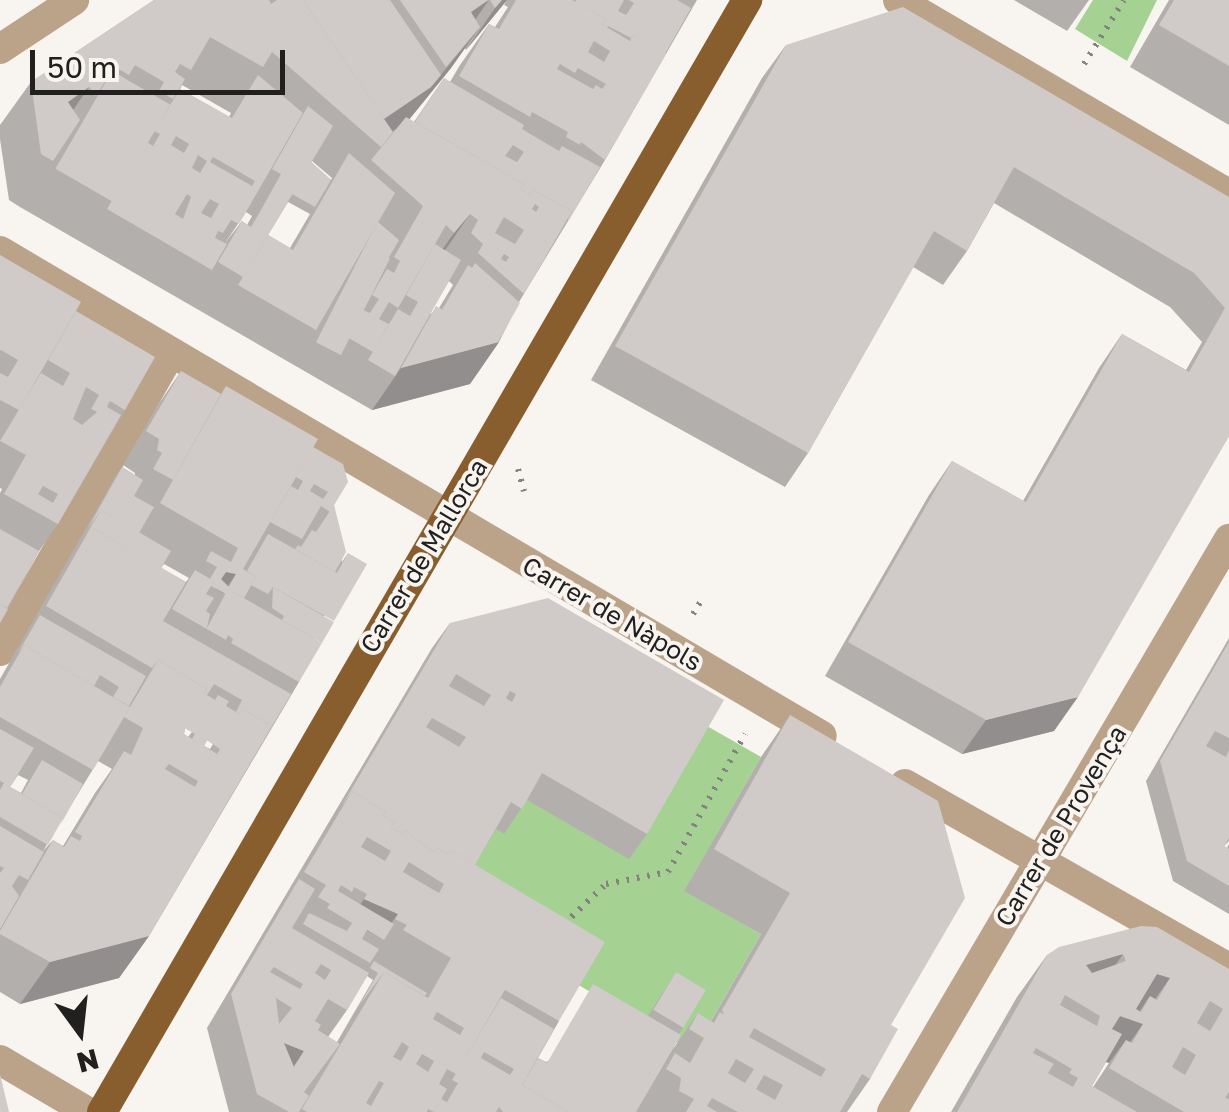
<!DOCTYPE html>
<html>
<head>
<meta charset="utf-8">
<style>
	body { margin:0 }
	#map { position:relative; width:1229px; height:1112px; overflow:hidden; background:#f8f4f0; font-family:"Golos Text",sans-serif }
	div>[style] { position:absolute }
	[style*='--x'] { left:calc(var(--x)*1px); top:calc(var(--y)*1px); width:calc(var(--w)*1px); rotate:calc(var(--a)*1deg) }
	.green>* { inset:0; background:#a5d193 }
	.path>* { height:6px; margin-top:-3px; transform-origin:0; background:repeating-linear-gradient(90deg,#84817f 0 2.5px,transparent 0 10.5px) }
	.minor>* { height:30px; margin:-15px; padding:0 15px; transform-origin:15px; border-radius:15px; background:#bba38a }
	.major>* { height:30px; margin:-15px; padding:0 15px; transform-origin:15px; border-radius:15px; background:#885e2e }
	.wall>* { inset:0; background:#b3afad }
	.shaded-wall>* { inset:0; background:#928e8d }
	.building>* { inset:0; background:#d0cbc9; transform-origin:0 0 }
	span { translate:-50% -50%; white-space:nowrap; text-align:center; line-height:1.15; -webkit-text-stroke:8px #f8f4f0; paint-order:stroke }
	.street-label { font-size:25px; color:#22201f }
	.north { position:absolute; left:30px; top:982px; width:100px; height:100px; -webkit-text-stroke:8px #f8f4f0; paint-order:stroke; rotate:165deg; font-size:28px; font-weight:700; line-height:40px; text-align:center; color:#22201f }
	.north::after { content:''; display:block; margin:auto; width:35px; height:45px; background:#22201f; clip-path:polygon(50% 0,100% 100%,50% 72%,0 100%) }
	.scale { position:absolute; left:30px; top:50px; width:255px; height:45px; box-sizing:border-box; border:5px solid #22201f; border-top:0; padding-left:12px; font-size:30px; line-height:35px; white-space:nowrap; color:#22201f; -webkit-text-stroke:8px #f8f4f0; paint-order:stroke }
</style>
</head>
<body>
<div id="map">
	<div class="green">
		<div style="clip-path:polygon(1093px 0,1157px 0,1127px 61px,1075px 29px)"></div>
		<div style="clip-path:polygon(707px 726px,761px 757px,685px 890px,761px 934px,693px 1052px,447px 908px,520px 781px)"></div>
	</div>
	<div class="path">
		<div style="--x:1084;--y:64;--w:75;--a:-58"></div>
		<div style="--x:518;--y:469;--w:23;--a:75"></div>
		<div style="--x:693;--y:614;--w:15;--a:-58"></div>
		<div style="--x:564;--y:924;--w:58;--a:-43.6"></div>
		<div style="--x:606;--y:884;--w:63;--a:-11"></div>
		<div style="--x:668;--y:872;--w:158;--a:-60.8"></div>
	</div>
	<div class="minor">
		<div style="--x:898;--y:0;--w:384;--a:30.4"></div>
		<div style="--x:0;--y:49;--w:89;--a:-33.5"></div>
		<div style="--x:0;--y:251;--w:954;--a:30.54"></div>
		<div style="--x:0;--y:651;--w:344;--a:-60.2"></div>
		<div style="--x:905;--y:784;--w:373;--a:29.6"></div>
		<div style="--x:0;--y:1060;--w:102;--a:30.6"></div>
		<div style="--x:892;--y:1112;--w:665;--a:-59.54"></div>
	</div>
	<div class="major">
		<div style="--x:102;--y:1112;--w:1286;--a:-59.88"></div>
	</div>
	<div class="wall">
		<div style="clip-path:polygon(evenodd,154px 0,507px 0,466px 50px,465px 48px,451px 68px,409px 119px,414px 122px,444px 78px,450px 82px,460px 65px,489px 24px,495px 27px,508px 7px,504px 5px,507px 0,697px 0,605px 160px,519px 302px,499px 342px,470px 384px,372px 410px,20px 207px,21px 205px,20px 207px,9px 200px,0 139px,0 125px,31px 82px,154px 0,182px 85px,231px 113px,229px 117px,180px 89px,182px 85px,154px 0,312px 161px,332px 178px,331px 180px,311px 162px,312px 161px,154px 0,288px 202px,310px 214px,290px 248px,268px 235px,288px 202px,154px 0,246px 212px,252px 216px,247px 225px,242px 221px,225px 243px,246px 212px,154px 0,449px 281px,453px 285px,439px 308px,429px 315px,449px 281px)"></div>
		<div style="clip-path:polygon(1014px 0,1089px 0,1067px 31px)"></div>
		<div style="clip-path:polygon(1169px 0,1229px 0,1229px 125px,1130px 67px)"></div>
		<div style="clip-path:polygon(786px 45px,1229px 197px,1229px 436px,1054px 731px,962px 754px,825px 676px,929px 495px,952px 461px,1023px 501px,1099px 368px,1122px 334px,1186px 370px,1202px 342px,1170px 307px,994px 203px,967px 251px,943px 285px,913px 267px,808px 453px,785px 487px,591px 380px,762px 78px)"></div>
		<div style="clip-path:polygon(0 255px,76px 311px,125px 410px,58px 524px,39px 551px,0 623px,0 493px,2px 489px,0 488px)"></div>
		<div style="clip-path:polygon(evenodd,181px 371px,221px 394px,226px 386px,313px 447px,334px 505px,342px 562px,348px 553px,299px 682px,149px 936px,119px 978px,20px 1004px,0 992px,0 679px,117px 474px,122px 467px,135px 475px,135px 473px,123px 465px,158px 405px,181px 371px,164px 564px,189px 578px,186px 582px,161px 568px,164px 564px,181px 371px,185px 728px,192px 732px,188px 737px,184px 734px,185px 728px,181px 371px,207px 740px,213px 744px,210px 749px,204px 746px,207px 740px,181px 371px,98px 761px,112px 769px,95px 793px,63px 846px,53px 840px,43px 851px,98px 761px,181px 371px,18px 775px,28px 780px,21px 793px,10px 787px,18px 775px)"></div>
		<div style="clip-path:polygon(evenodd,450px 623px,647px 834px,629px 859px,527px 800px,504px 834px,496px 829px,475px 865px,559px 1021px,538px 1058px,546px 1062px,648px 1016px,676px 972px,706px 990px,679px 1034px,673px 1049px,698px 1013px,711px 1021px,761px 934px,684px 891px,761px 757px,790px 715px,891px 1025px,870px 1079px,847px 1112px,229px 1112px,207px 1028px,432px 648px,450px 623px,367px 976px,373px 980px,337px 1042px,328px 1037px,347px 1010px,367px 976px)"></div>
		<div style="clip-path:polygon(1229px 638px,1229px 841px,1224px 846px,1227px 848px,1229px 844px,1229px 914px,1173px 881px,1146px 781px)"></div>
		<div style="clip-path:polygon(evenodd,1141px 926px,1229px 969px,1229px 1112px,951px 1112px,1017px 997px,1047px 955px,1141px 926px,1106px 1062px,1109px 1063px,1093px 1087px,1092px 1086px,1106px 1062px)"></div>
	</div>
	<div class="shaded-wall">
		<div style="clip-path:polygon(489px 0,460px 41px,471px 12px)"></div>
		<div style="clip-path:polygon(502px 0,507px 0,466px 50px,495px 8px)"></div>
		<div style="clip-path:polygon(480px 27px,451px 68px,408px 121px,376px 142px,373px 126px,431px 87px)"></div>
		<div style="clip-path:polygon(89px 87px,57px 133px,68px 102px)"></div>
		<div style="clip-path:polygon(470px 214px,441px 256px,425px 274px,454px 233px)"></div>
		<div style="clip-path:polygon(499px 342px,470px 384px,372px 410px,401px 368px)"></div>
		<div style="clip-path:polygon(226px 572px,236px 574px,223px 593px,215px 588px)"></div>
		<div style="clip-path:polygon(1078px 697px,1054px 731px,962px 754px,986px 720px)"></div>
		<div style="clip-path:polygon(364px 899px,398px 914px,381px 938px,349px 921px)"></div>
		<div style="clip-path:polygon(149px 936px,119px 978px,20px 1004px,50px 962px)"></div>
		<div style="clip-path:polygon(1123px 954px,1094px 996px,1086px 965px)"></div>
		<div style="clip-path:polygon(1157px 974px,1170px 978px,1141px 1019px,1150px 996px,1135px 1018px,1127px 1015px)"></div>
		<div style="clip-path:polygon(1120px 1016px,1143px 1024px,1114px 1065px,1126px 1040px,1109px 1063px,1091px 1057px)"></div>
		<div style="clip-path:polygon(284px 1043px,304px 1051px,281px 1085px)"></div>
	</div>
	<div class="building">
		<div style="clip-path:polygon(154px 0,269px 0,271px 4px,277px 0,303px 0,393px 132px,381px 147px,272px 52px,263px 67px,210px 37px,191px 70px,180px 64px,175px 72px,185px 79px,173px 99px,159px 91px,164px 82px,135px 65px,129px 75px,115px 67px,119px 59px,96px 96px,89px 87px,68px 102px,80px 120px,53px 161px,41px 154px,31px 82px)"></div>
		<div style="clip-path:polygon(303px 0,390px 0,441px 75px,431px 87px,384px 119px)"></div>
		<div style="clip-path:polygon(400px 0,488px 0,471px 12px,480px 27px,446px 67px)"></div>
		<div style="clip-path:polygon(490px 0,502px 0,495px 8px)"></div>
		<div style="clip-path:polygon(evenodd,516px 0,572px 0,606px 19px,603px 25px,630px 41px,634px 35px,666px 54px,605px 160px,581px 142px,580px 145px,566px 137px,568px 132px,532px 112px,530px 117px,459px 76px,489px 24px,499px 29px,516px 0,594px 41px,610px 51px,604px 62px,588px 52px,594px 41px,516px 0,560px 64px,575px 73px,578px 68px,606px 84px,602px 89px,596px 85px,593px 89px,557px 69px,560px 64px)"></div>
		<div style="clip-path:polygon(576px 0,624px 0,618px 11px,626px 15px,634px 3px,629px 0,677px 0,691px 8px,665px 54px,634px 35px,630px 41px,631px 38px,608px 26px,607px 28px,603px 25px,606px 19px,575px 2px)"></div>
		<div style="clip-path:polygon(1174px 0,1229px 0,1229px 66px,1159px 25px)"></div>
		<div style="clip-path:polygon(903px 7px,1229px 197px,1229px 436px,1078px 697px,986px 720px,848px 642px,952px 461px,1026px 502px,1122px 334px,1189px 372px,1225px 308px,1194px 273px,1014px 167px,967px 251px,934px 231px,808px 453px,615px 346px,786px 45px)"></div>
		<div style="left:112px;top:71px;width:67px;height:113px;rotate:30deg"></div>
		<div style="clip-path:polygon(evenodd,258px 75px,303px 113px,239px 224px,231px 220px,223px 233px,218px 231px,215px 238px,227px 244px,212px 270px,107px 209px,147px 142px,153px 146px,160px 134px,154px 131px,180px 89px,232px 118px,258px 75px,176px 136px,189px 144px,184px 153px,171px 145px,176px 136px,258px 75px,198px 155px,207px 161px,200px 173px,192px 168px,198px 155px,258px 75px,213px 157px,255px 181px,252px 186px,210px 162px,213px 157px,258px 75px,187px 194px,191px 197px,183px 219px,175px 214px,187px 194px,258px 75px,210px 199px,219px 204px,211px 218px,201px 213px,210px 199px)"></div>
		<div style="clip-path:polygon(evenodd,444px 78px,524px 125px,522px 129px,559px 151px,562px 146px,600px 167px,569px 220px,568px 219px,572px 211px,533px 190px,530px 195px,521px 189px,524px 184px,415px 122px,444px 78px,513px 145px,524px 152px,517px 162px,505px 156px,513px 145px)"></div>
		<div style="clip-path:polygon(308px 106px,333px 126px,243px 277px,218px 262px,242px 221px,251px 227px,261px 210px,281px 174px,272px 169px)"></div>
		<div style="clip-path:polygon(evenodd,406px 117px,524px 184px,521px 189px,530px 195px,533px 190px,572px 211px,524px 294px,478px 253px,483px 244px,471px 233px,478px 220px,470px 214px,454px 233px,446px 225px,398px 308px,389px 302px,379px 319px,389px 324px,373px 352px,347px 337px,363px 310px,370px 313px,379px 299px,372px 295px,387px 269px,394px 273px,400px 261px,394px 257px,423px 206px,371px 160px,406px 117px,535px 204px,539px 207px,536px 212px,532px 209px,535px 204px,406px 117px,504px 217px,524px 230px,515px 244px,495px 233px,504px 217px,406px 117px,504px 254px,509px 257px,506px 262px,501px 259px,504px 254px)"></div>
		<div style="clip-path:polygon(349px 153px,395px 193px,316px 330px,238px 285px,268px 235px,293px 250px)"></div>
		<div style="clip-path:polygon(311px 162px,331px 180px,315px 207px,292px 194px)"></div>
		<div style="clip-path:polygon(378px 222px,399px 240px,388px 259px,365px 246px)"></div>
		<div style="clip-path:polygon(435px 244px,461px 260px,395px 376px,368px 360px,398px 309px,410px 316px,418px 302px,406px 295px)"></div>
		<div style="left:365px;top:246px;width:28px;height:108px;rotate:27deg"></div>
		<div style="clip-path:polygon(0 255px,81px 302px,19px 410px,0 400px,0 373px,8px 377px,18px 360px,1px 350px,0 351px)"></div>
		<div style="clip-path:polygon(475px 263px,520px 303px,498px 342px,442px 310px,468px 265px,472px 268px)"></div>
		<div style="clip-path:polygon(436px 306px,499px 342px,401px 368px)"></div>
		<div style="clip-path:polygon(evenodd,76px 311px,155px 357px,125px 410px,110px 401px,107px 407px,121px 415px,58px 524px,4px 494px,26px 455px,0 441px,41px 373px,63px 386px,70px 373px,48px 360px,76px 311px,86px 387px,99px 395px,91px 409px,97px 412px,82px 425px,73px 419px,86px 387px,76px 311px,43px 486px,58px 494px,53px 503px,38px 494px,43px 486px)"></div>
		<div style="clip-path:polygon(181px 371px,221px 394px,173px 480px,153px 469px,162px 453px,157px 450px,159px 439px,146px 431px)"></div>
		<div style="clip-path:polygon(evenodd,226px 386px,318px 439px,243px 569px,256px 577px,244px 598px,228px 589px,226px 594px,211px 586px,214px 581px,210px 579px,217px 567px,206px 561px,211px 551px,231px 562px,238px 548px,160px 503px,226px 386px,226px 572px,236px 574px,229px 587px,221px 579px,226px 572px)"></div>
		<div style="clip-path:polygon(evenodd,313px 447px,343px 464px,348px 482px,330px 512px,321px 506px,302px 539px,270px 522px,291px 486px,298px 490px,303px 481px,296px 477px,313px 447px,314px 484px,328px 492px,323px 499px,310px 491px,314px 484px)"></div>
		<div style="clip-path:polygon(122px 467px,143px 480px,134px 496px,154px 507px,139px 533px,101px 510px,88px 528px)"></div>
		<div style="clip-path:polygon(334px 505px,346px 552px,335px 572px,295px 549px,298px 545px,301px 547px,312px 530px,316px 532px)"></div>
		<div style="clip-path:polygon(101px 510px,171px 551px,161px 568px,91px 527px,85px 536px)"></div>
		<div style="clip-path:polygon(91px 527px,186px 582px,163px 621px,291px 694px,272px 726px,242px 709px,239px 714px,236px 712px,242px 700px,214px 684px,207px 695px,204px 693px,207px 689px,158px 660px,152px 668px,46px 606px)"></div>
		<div style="clip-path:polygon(0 529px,39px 551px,7px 608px,0 604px)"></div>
		<div style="clip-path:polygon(268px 534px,337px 573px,348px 553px,367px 564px,334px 621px,273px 587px,268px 594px,251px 585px,256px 577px,247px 571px)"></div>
		<div style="clip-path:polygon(195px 570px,214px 581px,206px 594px,214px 598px,206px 611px,210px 614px,207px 628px,228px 589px,322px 643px,299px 682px,231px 643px,233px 639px,228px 635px,226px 640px,172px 609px)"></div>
		<div style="clip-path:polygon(273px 587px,334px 622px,322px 643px,282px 620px,284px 616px,272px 608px)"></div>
		<div style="clip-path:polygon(evenodd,548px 598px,724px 700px,647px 834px,542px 773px,522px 809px,511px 802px,475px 865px,450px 850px,448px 854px,437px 848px,433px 852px,405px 830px,402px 834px,391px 827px,394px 822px,383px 815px,386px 812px,352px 791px,341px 807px,450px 623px,548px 598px,456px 674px,491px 695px,484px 706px,449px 686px,456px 674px,548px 598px,510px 691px,516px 694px,512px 702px,506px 698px,510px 691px,548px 598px,432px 718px,466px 737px,459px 747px,426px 727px,432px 718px)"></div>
		<div style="clip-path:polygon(0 604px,8px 609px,0 623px)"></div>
		<div style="clip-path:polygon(40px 615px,146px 676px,129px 706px,113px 697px,119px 687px,100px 675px,94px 686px,24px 645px,18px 653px)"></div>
		<div style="clip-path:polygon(1229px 642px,1229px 738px,1215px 731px,1206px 746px,1226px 757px,1229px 750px,1229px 838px,1224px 846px,1229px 849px,1229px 886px,1187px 861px,1160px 761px)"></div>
		<div style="clip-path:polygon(24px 645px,130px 707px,93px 770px,0 717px,0 687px)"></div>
		<div style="clip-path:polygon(evenodd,158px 660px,207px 689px,204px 693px,215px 700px,218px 695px,229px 701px,226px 706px,239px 714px,242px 709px,272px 726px,149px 936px,50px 962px,0 934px,0 931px,53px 840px,64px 847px,71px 836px,80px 841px,82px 836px,75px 832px,124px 751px,131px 755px,143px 728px,124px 717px,158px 660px,185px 728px,195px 734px,192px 739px,184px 734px,185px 728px,158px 660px,207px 740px,220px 749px,217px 754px,204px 746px,207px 740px,158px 660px,169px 764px,198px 781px,195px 787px,165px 769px,169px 764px)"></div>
		<div style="clip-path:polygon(evenodd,790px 715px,938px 801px,965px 898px,891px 1025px,898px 1029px,870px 1079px,862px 1074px,840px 1112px,738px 1112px,712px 1098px,707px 1106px,717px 1112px,686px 1112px,694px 1099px,679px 1091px,681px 1078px,666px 1069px,675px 1053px,690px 1063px,704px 1038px,689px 1029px,698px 1013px,714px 1023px,720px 1012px,724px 1015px,722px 1010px,790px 893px,714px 849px,790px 715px,754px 1028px,826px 1069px,821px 1077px,749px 1037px,754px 1028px,790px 715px,736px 1059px,754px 1069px,745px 1083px,728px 1073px,736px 1059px,790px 715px,764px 1075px,783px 1085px,775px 1100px,756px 1089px,764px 1075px)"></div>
		<div style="clip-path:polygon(0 729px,34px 748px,10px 787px,63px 818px,48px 845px,0 817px,0 790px,4px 783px,0 781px)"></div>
		<div style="clip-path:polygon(42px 760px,83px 784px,61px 824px,63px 818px,22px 794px)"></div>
		<div style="clip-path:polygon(evenodd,352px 791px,386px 812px,383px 815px,394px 822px,391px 827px,402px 834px,405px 830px,433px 852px,437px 848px,448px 854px,450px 850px,605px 942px,559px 1021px,505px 990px,456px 1074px,447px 1069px,439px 1084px,447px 1089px,434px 1112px,428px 1109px,427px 1112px,307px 1112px,302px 1109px,384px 972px,428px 998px,451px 958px,403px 930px,407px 925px,395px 919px,398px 914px,364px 899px,367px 894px,354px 887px,352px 892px,341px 885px,338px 891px,394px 924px,384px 940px,367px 930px,362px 939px,379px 949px,370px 963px,303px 924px,309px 913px,347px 931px,352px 923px,327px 908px,330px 904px,318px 897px,326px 885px,304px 872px,352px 791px,367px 837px,391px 851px,385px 861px,361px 847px,367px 837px,352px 791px,409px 862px,444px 884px,439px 893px,403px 872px,409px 862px,352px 791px,437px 1012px,464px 1028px,460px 1035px,433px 1019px,437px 1012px,352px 791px,402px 1042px,409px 1047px,401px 1061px,393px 1057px,402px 1042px,352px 791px,422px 1054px,434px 1061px,428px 1072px,416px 1064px,422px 1054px,352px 791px,379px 1081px,384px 1083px,371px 1106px,366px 1103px,379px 1081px)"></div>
		<div style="clip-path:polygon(0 826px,44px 852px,28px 880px,19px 875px,12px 886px,19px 896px,0 929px,0 873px,4px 868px,0 866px)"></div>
		<div style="clip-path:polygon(evenodd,299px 879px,315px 889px,292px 928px,369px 973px,347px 1010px,328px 999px,315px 1021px,321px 1025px,318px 1030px,340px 1044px,304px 1092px,309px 1096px,299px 1112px,289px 1112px,257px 1094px,231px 994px,299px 879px,321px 964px,331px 970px,325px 980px,315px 973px,321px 964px,299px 879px,274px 967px,303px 984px,300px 989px,270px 972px,274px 967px,299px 879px,276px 998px,292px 1008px,279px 1024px,276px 998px,299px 879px,284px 1043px,304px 1051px,294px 1067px,284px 1043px)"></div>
		<div style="clip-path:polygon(evenodd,1141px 926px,1157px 927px,1229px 969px,1229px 1092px,1225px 1098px,1229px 1099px,1229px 1112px,1184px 1112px,1109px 1068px,1126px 1040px,1132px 1043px,1143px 1024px,1120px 1016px,1112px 1029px,1122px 1034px,1092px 1086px,1137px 1112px,957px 1112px,1047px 955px,1059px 947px,1141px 926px,1123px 954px,1126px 961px,1092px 973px,1086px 965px,1123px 954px,1141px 926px,1157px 974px,1170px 978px,1157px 1000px,1150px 996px,1141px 1012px,1136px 1009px,1157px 974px,1141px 926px,1065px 995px,1100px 1016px,1097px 1026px,1060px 1005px,1065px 995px,1141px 926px,1210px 1001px,1223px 1009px,1210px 1031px,1197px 1023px,1210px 1001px,1141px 926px,1183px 1047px,1196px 1055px,1185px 1075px,1172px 1067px,1183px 1047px,1141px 926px,1036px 1048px,1072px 1069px,1069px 1073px,1078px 1078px,1073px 1087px,1048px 1073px,1054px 1064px,1033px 1053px,1036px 1048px)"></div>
		<div style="clip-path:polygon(374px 961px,427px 993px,425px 996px,384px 972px,359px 1006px,378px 973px,370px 968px)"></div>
		<div style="left:676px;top:972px;width:35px;height:44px;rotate:31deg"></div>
		<div style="clip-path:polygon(593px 984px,681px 1035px,636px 1112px,569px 1112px,522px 1085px,538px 1058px,547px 1063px)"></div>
		<div style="clip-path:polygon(evenodd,501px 998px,554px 1029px,522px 1085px,569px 1112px,503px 1112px,499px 1107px,496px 1112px,434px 1112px,441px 1099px,447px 1102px,458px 1083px,452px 1080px,501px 998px,484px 1052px,514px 1069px,510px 1075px,481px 1058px,484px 1052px)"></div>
		<div style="clip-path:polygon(0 1074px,9px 1112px,0 1112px)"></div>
	</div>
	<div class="street-label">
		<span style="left:424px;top:556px;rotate:-59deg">Carrer de Mallorca</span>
		<span style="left:612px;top:614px;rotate:30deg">Carrer de Nàpols</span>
		<span style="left:1061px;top:826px;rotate:-59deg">Carrer de Provença</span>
	</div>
	<div class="north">N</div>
	<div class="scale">50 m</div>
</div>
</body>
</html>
